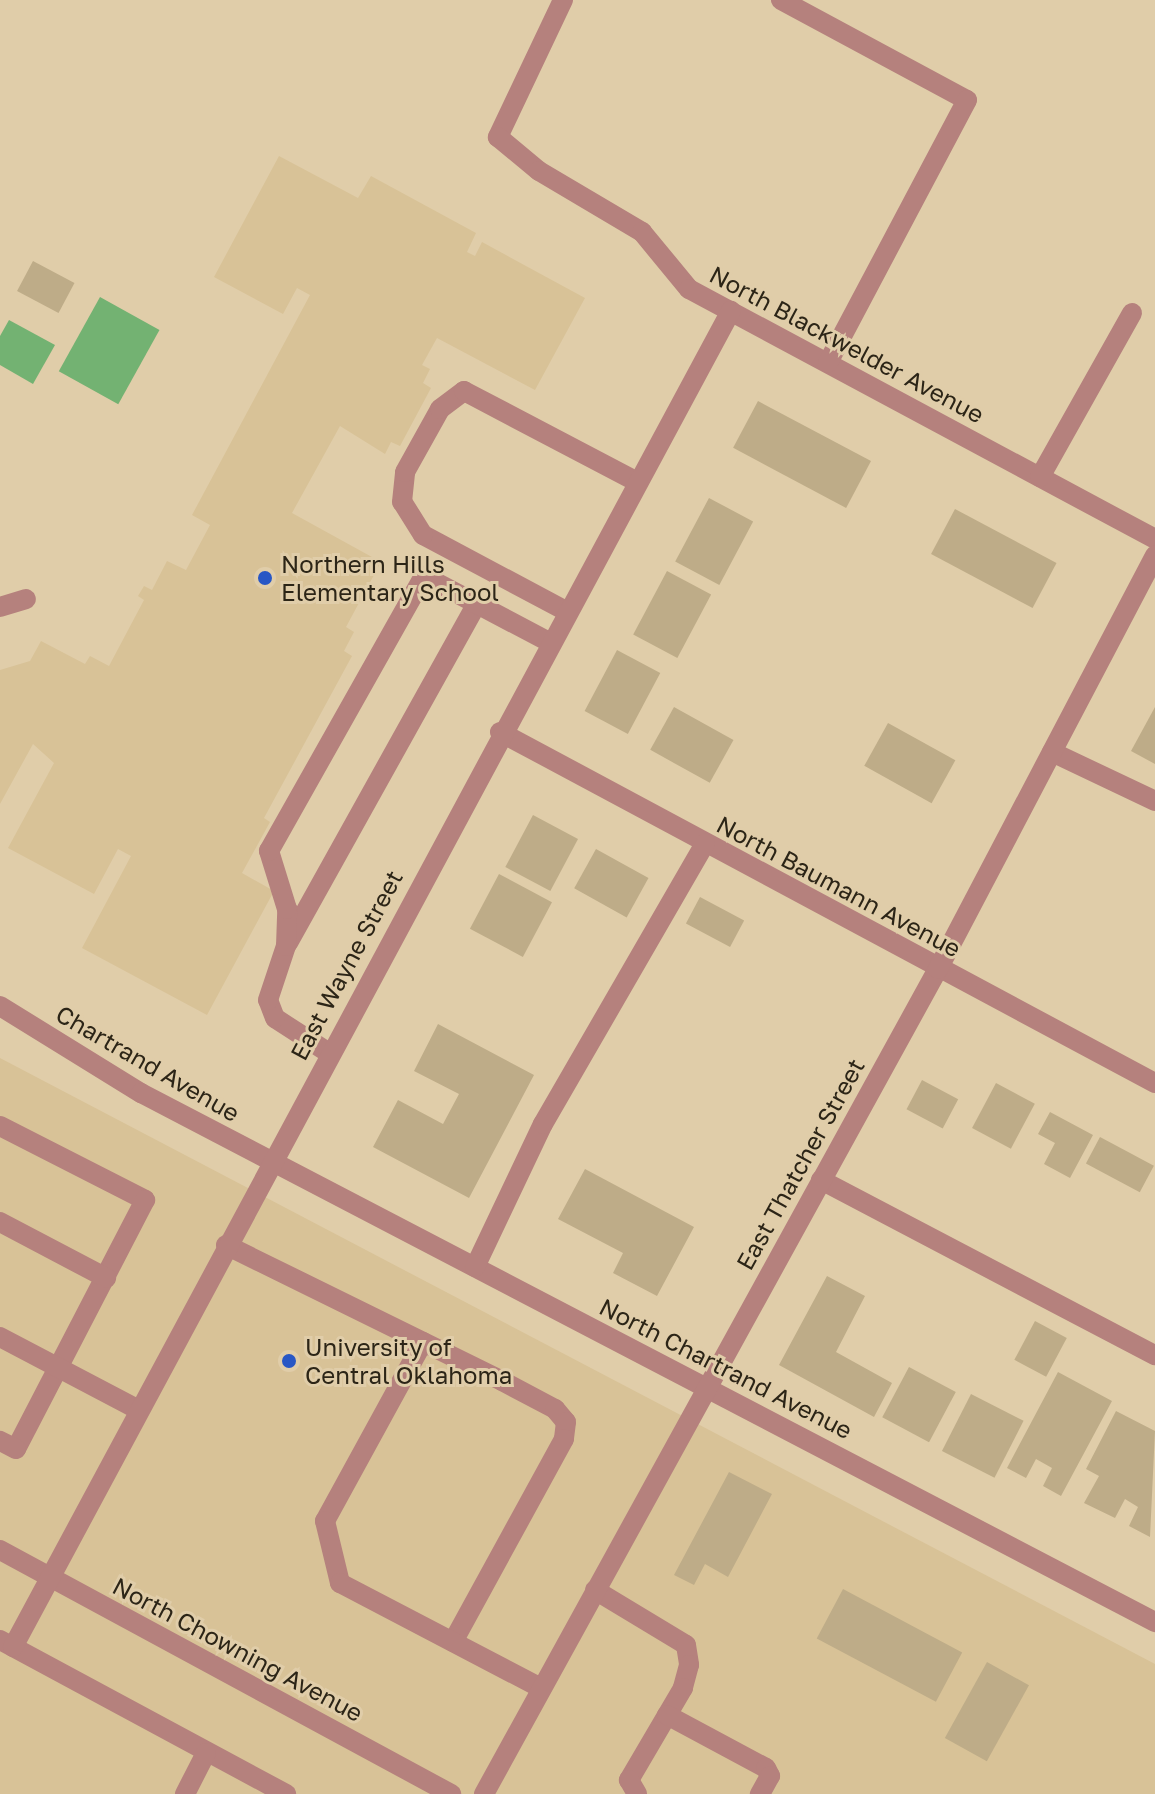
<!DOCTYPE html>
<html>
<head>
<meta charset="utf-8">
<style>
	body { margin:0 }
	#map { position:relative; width:1155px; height:1794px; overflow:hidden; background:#e0cda9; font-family:"Golos Text",sans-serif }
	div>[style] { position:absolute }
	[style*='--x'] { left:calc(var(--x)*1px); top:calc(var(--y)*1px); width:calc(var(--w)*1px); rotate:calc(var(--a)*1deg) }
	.built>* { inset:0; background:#d8c297 }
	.green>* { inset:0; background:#73b272; transform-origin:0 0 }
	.building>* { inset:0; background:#beac88; transform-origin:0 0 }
	.minor>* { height:20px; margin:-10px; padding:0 10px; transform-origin:10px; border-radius:10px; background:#b5817d }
	.dots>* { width:22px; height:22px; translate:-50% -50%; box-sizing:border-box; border:4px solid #e0cda9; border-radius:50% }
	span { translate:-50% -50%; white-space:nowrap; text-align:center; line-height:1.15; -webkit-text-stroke:6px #e0cda9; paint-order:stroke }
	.street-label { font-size:24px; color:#2c2517 }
	.poi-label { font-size:24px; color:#2c2517 }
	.left { translate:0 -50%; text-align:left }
</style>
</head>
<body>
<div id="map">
	<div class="built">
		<div style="clip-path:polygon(279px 156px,358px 198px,371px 176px,476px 233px,467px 252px,475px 256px,482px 242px,585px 298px,535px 390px,437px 338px,422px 365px,430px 369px,423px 383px,431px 388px,400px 446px,391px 442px,385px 454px,340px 426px,292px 513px,381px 562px,346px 627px,354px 632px,344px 651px,352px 656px,264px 818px,270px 822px,242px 873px,274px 891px,207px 1015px,82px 948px,131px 856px,118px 849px,94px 894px,8px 848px,54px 763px,33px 744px,0 804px,0 670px,30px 661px,41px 641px,85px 664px,90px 656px,109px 666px,144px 600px,138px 596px,144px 586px,152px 590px,167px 561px,186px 570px,210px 525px,192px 515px,310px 295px,297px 288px,283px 314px,214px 277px)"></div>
		<div style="clip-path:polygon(0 1058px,1155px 1664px,1155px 1794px,0 1794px)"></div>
	</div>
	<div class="green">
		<div style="left:100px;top:297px;width:68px;height:85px;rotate:29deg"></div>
		<div style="clip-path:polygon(9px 320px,55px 345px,33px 384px,0 365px,0 336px)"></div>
	</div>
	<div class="building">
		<div style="left:33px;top:261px;width:47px;height:34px;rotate:28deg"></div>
		<div style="left:758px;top:401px;width:128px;height:53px;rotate:28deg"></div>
		<div style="left:709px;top:498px;width:50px;height:72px;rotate:28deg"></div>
		<div style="left:955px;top:509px;width:115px;height:51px;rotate:28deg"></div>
		<div style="left:667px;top:571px;width:50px;height:72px;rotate:28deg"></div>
		<div style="left:617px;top:650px;width:49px;height:69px;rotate:28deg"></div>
		<div style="left:674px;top:707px;width:68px;height:49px;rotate:29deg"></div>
		<div style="clip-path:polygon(1155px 707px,1155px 764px,1131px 751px)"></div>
		<div style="left:888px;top:723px;width:77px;height:49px;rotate:29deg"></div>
		<div style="left:533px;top:815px;width:51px;height:59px;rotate:28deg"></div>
		<div style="left:596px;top:849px;width:60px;height:45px;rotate:29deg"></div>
		<div style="left:499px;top:874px;width:60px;height:62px;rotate:28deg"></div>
		<div style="left:700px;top:897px;width:50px;height:30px;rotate:28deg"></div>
		<div style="clip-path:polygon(438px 1024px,534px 1075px,469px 1198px,373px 1147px,398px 1100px,443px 1124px,459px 1094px,414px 1071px)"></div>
		<div style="left:922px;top:1080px;width:41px;height:33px;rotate:28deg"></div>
		<div style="left:996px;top:1083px;width:44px;height:51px;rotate:28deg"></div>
		<div style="clip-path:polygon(1050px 1112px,1093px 1135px,1070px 1178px,1044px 1164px,1055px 1143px,1038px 1134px)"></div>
		<div style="left:1100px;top:1137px;width:61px;height:30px;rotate:28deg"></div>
		<div style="clip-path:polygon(585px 1169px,694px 1227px,657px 1296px,613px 1273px,623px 1253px,558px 1219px)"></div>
		<div style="clip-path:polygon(827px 1276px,865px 1296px,836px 1352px,892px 1383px,874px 1417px,779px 1365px)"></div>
		<div style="left:1035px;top:1321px;width:36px;height:44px;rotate:28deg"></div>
		<div style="left:909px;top:1367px;width:53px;height:57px;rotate:28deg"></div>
		<div style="clip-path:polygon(1058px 1372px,1112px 1401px,1061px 1496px,1043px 1486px,1052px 1468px,1036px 1459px,1026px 1478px,1007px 1468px)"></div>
		<div style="left:971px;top:1394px;width:59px;height:64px;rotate:27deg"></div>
		<div style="clip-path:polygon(1116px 1411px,1155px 1431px,1150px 1537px,1129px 1526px,1138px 1507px,1125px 1499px,1115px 1518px,1084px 1503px,1099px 1476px,1086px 1469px)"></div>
		<div style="clip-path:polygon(729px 1472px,772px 1494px,728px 1577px,705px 1564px,694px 1585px,674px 1575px)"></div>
		<div style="left:843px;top:1589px;width:135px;height:56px;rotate:28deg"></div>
		<div style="left:987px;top:1662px;width:48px;height:87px;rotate:29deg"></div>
	</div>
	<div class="minor">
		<div style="--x:563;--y:0;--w:152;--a:115.4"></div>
		<div style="--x:498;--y:137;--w:53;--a:39.7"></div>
		<div style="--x:539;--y:171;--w:120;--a:30.6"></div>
		<div style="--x:642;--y:232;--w:74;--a:50.5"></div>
		<div style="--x:689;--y:289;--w:529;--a:28.21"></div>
		<div style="--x:781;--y:0;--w:211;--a:28.3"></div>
		<div style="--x:967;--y:100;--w:297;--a:117.9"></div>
		<div style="--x:1040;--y:477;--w:188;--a:-60.7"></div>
		<div style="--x:0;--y:607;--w:27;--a:-17"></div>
		<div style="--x:566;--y:611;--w:162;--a:-152"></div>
		<div style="--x:423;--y:535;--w:39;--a:-122"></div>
		<div style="--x:402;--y:502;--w:30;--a:-84"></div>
		<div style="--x:405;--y:472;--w:72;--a:-60.9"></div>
		<div style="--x:440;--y:409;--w:30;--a:-37"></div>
		<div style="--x:464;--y:391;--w:195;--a:27.7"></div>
		<div style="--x:500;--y:732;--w:743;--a:28.19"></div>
		<div style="--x:1052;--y:752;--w:114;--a:25.4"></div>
		<div style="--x:288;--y:943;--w:388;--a:-60.9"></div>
		<div style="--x:0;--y:1006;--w:166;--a:31.7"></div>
		<div style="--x:141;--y:1093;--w:1144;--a:27.55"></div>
		<div style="--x:329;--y:1053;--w:64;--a:-147.1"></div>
		<div style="--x:275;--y:1018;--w:19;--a:-111"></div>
		<div style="--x:268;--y:1000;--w:57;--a:-71.6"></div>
		<div style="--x:286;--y:946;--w:37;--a:-88"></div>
		<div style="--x:287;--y:909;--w:61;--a:-107.2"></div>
		<div style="--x:269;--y:851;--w:316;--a:-60.6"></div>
		<div style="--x:424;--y:576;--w:141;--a:27.8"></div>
		<div style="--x:0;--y:1126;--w:163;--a:27"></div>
		<div style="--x:145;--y:1200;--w:280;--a:117.4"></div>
		<div style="--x:16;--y:1449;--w:18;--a:-153"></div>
		<div style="--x:821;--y:1180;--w:377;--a:27.7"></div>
		<div style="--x:0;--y:1222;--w:120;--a:27.8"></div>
		<div style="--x:226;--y:1245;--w:308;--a:26.2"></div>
		<div style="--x:502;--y:1381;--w:60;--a:27.8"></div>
		<div style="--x:555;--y:1409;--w:17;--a:50"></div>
		<div style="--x:566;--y:1422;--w:17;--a:97"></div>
		<div style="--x:564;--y:1439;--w:231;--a:118.7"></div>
		<div style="--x:475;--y:1267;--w:158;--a:-64.6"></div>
		<div style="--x:543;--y:1124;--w:324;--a:-60"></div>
		<div style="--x:0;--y:1337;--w:155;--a:27.7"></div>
		<div style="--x:423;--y:1342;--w:204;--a:118.7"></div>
		<div style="--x:325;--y:1521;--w:64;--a:76.4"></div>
		<div style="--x:340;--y:1583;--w:227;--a:27.6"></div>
		<div style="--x:0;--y:1550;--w:513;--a:28.41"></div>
		<div style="--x:595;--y:1590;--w:106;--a:31.1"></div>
		<div style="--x:686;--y:1645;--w:20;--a:81"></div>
		<div style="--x:689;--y:1665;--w:24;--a:105"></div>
		<div style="--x:683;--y:1688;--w:107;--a:120.4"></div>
		<div style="--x:629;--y:1780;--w:16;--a:60"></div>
		<div style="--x:0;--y:1640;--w:325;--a:28.3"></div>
		<div style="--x:13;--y:1647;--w:1517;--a:-61.75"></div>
		<div style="--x:667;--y:1715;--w:112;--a:28.2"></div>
		<div style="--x:766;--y:1768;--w:9;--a:63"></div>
		<div style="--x:770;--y:1776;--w:21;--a:119"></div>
		<div style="--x:185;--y:1794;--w:46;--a:-62.9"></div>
		<div style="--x:484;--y:1794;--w:942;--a:-61.18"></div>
		<div style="--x:938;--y:969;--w:467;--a:-62.3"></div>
	</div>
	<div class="dots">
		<div style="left:265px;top:578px;background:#2857c5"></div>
		<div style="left:289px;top:1361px;background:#2857c5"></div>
	</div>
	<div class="street-label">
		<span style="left:847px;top:344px;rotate:28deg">North Blackwelder Avenue</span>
		<span style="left:839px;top:886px;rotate:28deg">North Baumann Avenue</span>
		<span style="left:346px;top:965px;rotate:-62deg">East Wayne Street</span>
		<span style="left:148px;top:1063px;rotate:30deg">Chartrand Avenue</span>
		<span style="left:800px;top:1164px;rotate:-61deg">East Thatcher Street</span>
		<span style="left:726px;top:1368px;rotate:27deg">North Chartrand Avenue</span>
		<span style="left:238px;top:1649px;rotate:28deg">North Chowning Avenue</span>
	</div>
	<div class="poi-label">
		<span class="left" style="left:281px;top:578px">Northern Hills<br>Elementary School</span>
		<span class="left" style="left:305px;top:1361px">University of<br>Central Oklahoma</span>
	</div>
</div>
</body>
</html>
